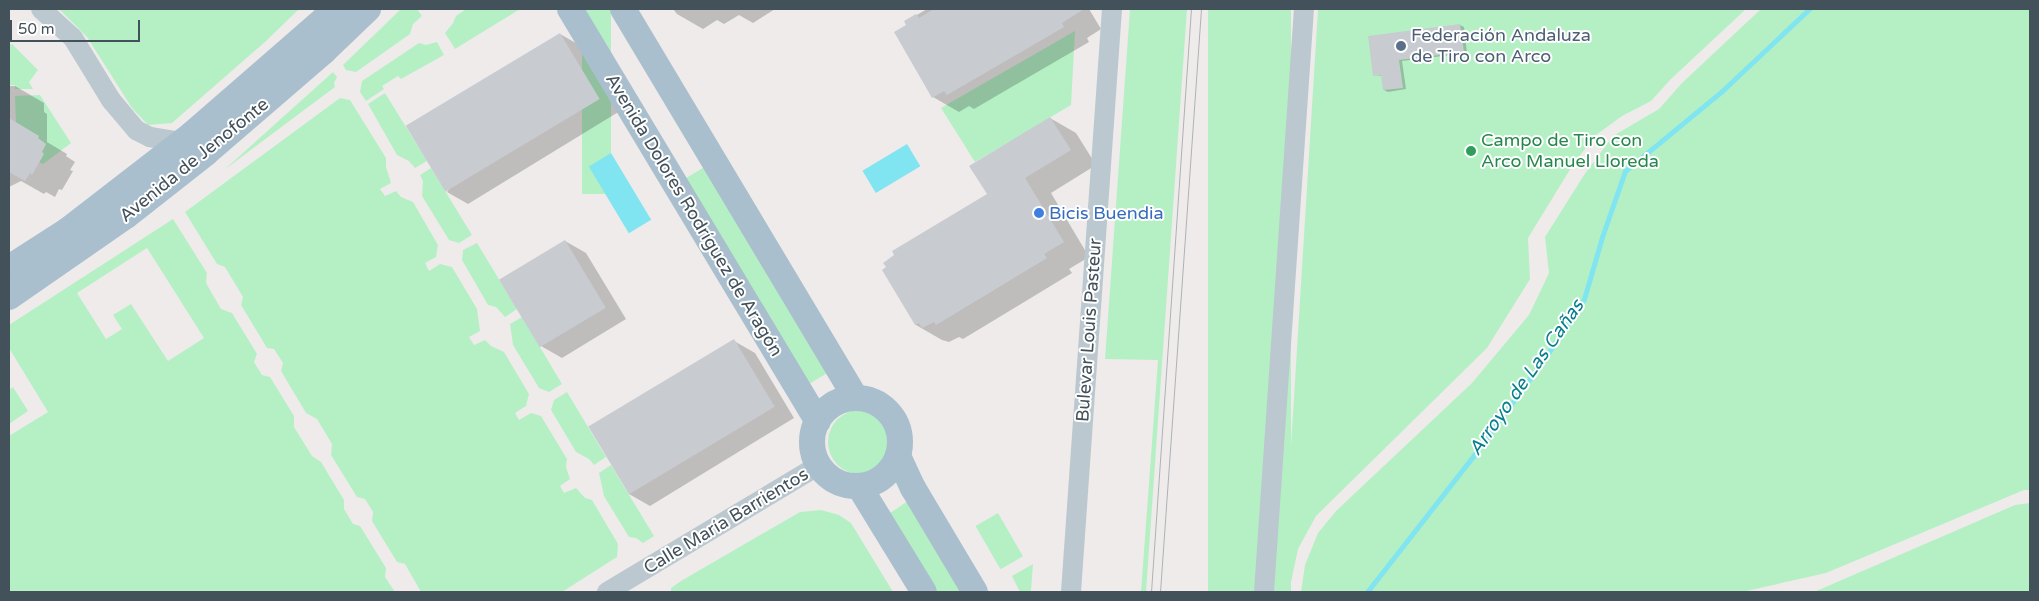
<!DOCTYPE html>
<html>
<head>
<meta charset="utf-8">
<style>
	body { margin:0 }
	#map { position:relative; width:2039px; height:601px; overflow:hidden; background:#efebeb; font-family:"Varela Round",sans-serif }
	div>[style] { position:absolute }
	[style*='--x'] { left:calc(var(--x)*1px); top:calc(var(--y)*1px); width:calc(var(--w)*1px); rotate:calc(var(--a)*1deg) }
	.green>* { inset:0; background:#b5f0c5; transform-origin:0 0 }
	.round { border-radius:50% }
	.water>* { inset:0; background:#80e5f0; transform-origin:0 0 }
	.shadow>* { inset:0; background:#0003 }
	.stream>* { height:5px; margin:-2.5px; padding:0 2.5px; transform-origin:2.5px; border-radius:2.5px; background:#80e5f0 }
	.building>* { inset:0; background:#c8ccd1; transform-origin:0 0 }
	.minor>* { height:20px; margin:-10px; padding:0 10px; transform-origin:10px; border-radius:10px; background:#bbc8cf }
	.major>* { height:26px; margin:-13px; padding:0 13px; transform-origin:13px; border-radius:13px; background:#a9bfcd }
	.major>.ring { margin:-13px; padding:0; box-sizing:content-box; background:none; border:26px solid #a9bfcd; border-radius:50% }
	.tram>* { height:1px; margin:-0.5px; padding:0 0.5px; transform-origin:0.5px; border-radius:0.5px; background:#adb2b6 }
	.dots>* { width:14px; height:14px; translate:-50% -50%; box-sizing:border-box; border:2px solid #fff; border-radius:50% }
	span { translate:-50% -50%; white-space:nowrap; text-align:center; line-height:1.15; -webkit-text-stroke:4px #fff; paint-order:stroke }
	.service-label { font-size:18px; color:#4e5e75 }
	.left { translate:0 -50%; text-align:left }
	.leisure-label { font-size:18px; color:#27864d }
	.street-label { font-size:18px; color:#43515a }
	.shop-label { font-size:18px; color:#366cbe }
	.water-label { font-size:19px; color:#077f8c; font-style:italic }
	.frame { position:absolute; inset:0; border:10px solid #43515a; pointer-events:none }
	.scale { position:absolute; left:10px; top:20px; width:130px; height:22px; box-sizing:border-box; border:2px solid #43515a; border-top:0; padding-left:6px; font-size:15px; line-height:18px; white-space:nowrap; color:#43515a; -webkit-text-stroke:4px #fff; paint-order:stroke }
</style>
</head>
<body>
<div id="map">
	<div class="green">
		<div style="clip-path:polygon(59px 9px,299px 9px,265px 42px,172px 123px,148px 125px,132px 108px,87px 37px)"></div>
		<div style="clip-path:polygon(401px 9px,417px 9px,422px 16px,413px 24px,410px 34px,356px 72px,346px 70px,343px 65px)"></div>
		<div style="clip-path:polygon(466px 9px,520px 9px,455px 49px,445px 33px,453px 23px,456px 16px)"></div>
		<div style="left:582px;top:9px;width:29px;height:185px"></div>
		<div style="clip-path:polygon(1130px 9px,1187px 9px,1146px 592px,1141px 592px,1158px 360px,1105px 359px)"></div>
		<div style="left:1208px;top:9px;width:83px;height:584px"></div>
		<div style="clip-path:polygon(1318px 9px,1746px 9px,1671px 79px,1651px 101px,1622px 116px,1596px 135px,1574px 163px,1528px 238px,1530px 279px,1487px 348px,1316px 516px,1298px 549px,1290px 587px,1282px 592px)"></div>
		<div style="clip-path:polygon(1761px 9px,2030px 9px,2030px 490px,2024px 490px,1826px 573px,1742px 592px,1301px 592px,1305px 565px,1318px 533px,1336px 511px,1472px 383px,1529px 315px,1549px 273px,1545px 237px,1584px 175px,1613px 136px,1659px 109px,1682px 83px)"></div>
		<div style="clip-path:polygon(1075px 31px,1071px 105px,975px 162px,941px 108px)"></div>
		<div style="clip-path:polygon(437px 42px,444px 55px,401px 79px,398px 76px,382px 86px,384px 89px,366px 101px,360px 92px,362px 81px,419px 43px,426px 45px)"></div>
		<div style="clip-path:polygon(12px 44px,38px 70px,29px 82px,33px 89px,15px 89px,15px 85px,9px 85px,9px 45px)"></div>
		<div style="clip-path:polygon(333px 72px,337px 77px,334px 83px,335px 87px,224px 170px)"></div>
		<div style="clip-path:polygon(385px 93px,427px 161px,415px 168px,409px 161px,397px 155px,368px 104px)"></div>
		<div style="clip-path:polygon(40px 95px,71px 143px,43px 164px,37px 161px,46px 144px,18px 127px,16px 122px,15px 96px)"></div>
		<div style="clip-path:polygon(340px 98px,350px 100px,386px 158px,386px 167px,391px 183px,380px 189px,385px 196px,396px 191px,401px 197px,413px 202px,438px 245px,436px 257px,425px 263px,429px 271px,440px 264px,452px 267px,477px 309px,480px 331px,469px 337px,474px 345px,485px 340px,491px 346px,504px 352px,529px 394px,526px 406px,515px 413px,519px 420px,531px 413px,541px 416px,567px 459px,566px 467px,570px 479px,560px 486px,564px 493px,576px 488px,585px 498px,592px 500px,618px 544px,617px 557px,562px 592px,421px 592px,405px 564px,397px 562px,372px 521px,373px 512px,365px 499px,357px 497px,331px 455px,332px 444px,317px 419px,306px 413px,281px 371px,283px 363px,274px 349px,267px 348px,241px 305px,243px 297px,225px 267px,217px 264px,185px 212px)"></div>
		<div style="left:706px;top:166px;width:240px;height:26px;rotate:59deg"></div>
		<div style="clip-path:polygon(431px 168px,472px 235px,459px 243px,449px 240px,422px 196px,423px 181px,420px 175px)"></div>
		<div style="clip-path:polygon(evenodd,173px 219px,207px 273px,206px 283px,221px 309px,232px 313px,257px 354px,254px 362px,262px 375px,270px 377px,294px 416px,294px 427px,312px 456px,321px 462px,344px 500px,344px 509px,353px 524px,360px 526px,386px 568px,385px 577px,395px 592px,9px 592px,9px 436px,48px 412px,9px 348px,9px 325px,173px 219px,147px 248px,204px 338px,168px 361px,131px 304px,113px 315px,122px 329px,106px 339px,77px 293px,147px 248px)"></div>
		<div style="clip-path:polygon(477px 243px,517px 309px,505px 317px,496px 307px,488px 305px,462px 260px,463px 250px)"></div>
		<div style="clip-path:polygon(522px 317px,562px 384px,549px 392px,539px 388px,513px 345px,510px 324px)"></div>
		<div style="clip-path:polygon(13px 387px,28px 411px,9px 424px,9px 390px)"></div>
		<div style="clip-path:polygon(567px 392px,606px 457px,594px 465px,589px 459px,576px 452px,551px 410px,554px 400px)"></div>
		<div class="round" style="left:828px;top:410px;width:64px;height:64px"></div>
		<div style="clip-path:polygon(611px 465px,654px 536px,643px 543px,636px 538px,629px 537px,604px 496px,599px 473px)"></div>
		<div style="clip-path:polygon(908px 501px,964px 592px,933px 592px,887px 515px)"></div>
		<div style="clip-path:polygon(2030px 503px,2030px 592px,1814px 592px,2015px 505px)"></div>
		<div style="clip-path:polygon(821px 510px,839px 515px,851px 523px,893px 592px,671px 592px,671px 588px,681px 581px,800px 512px)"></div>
		<div style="left:998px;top:513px;width:50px;height:26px;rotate:60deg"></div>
		<div style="clip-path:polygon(1033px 564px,1031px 590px,1030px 592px,1020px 592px,1012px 576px)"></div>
	</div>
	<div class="water">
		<div style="left:907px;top:144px;width:26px;height:52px;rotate:59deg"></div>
		<div style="left:611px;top:153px;width:78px;height:26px;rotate:59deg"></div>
	</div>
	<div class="shadow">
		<div style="clip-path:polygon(673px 9px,775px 9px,753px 23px,739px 15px,724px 24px,717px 20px,703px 29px,677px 14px)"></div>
		<div style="clip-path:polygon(927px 9px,1089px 9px,1101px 29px,1087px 38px,1089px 42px,974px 109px,969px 106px,959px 112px,933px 97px,905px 22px)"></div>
		<div style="clip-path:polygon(1460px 25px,1464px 27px,1467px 53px,1402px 61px,1406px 89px,1388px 92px,1384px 90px,1383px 76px,1375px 75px,1370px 37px)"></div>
		<div style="clip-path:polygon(560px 34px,581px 46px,620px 111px,468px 204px,447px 192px)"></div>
		<div style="clip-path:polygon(9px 86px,15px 86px,44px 103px,44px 112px,47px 114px,47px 142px,67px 154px,66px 156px,75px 162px,70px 170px,73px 171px,62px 190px,59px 189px,55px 197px,46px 192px,44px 194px,21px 181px,9px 187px)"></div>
		<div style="clip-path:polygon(1050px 118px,1076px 133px,1096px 165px,1051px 193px,1089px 257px,1069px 269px,1072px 273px,963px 339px,959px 337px,949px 342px,942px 340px,916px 325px,883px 270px,988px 194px)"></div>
		<div style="clip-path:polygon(565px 241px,586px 253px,626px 319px,562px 358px,541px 346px)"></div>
		<div style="clip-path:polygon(734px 341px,755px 353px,794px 418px,650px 506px,629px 494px)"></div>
	</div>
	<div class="stream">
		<div style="--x:1367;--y:592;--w:174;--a:-52"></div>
		<div style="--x:1474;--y:455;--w:119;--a:-53.9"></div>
		<div style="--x:1544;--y:359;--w:72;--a:-56.3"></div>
		<div style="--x:1584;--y:299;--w:65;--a:-73.8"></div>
		<div style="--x:1602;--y:237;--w:70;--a:-70.8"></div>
		<div style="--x:1625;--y:171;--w:126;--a:-39.5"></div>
		<div style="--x:1722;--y:91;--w:120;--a:-43.3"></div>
	</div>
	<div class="building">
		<div style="clip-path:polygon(934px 9px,1084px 9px,1062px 23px,1064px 27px,947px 95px,944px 91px,932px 98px,894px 32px,906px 25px,904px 21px,916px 14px,919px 18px)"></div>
		<div style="clip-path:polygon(1460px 24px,1464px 52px,1399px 60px,1403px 88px,1383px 90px,1381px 75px,1373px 76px,1368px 36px)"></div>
		<div style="left:560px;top:33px;width:77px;height:180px;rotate:59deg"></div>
		<div style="clip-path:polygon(1050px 117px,1071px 150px,1025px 178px,1064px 242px,1044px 254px,1047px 258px,936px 325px,934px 322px,922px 328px,919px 323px,915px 325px,882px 270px,886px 267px,883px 263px,894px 255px,892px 251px,987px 194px,969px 166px)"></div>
		<div style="clip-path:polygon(9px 118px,39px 136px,38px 138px,46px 144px,42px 152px,44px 154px,32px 175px,30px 173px,25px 181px,9px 172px)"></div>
		<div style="left:565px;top:240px;width:79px;height:77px;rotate:59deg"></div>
		<div style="left:734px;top:339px;width:79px;height:170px;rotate:59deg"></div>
	</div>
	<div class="minor">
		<div style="--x:41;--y:9;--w:43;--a:42.2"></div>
		<div style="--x:73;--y:38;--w:73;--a:58.5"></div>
		<div style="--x:111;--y:100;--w:39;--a:50"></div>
		<div style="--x:136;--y:130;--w:16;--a:27"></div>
		<div style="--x:150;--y:137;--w:31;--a:9"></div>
		<div style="--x:607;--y:592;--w:247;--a:-30.9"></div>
		<div style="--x:1071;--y:592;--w:584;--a:-85.98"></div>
		<div style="--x:1264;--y:592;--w:584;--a:-86.08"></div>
	</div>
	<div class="major">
		<div style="--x:570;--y:9;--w:481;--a:59"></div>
		<div style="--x:623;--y:9;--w:452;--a:59.1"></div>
		<div style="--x:9;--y:268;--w:70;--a:-32.8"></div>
		<div style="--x:68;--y:230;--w:157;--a:-37.7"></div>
		<div style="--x:192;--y:134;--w:191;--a:-41"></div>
		<div style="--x:9;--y:297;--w:142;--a:-34.7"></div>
		<div style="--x:126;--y:216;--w:102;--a:-38.2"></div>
		<div style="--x:206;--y:153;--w:156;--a:-40.8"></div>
		<div style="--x:324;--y:51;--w:61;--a:-43.7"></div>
		<div class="ring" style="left:812px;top:398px;width:62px;height:62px"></div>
		<div style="--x:898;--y:456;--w:35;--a:65"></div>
		<div style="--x:913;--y:488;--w:121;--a:59.2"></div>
		<div style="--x:859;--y:486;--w:124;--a:58.5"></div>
	</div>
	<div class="tram">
		<div style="--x:1151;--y:592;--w:584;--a:-86.08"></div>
		<div style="--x:1160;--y:592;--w:584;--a:-85.98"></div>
	</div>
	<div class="dots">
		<div style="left:1401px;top:46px;background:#5c6f8a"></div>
		<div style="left:1471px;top:151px;background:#2e9e5b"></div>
		<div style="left:1039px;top:213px;background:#3f7fe0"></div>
	</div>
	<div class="service-label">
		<span class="left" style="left:1411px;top:46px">Federación Andaluza<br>de Tiro con Arco</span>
	</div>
	<div class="leisure-label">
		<span class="left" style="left:1481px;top:151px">Campo de Tiro con<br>Arco Manuel Lloreda</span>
	</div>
	<div class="street-label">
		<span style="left:194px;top:160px;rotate:-39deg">Avenida de Jenofonte</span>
		<span style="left:694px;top:215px;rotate:59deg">Avenida Dolores Rodríguez de Aragón</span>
		<span style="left:1089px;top:330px;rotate:-86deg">Bulevar Louis Pasteur</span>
		<span style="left:726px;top:521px;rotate:-31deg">Calle María Barrientos</span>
	</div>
	<div class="shop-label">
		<span class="left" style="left:1049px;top:213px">Bicis Buendia</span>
	</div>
	<div class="water-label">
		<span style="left:1527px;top:378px;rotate:-55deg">Arroyo de Las Cañas</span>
	</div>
	<div class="frame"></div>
	<div class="scale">50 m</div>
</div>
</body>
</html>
